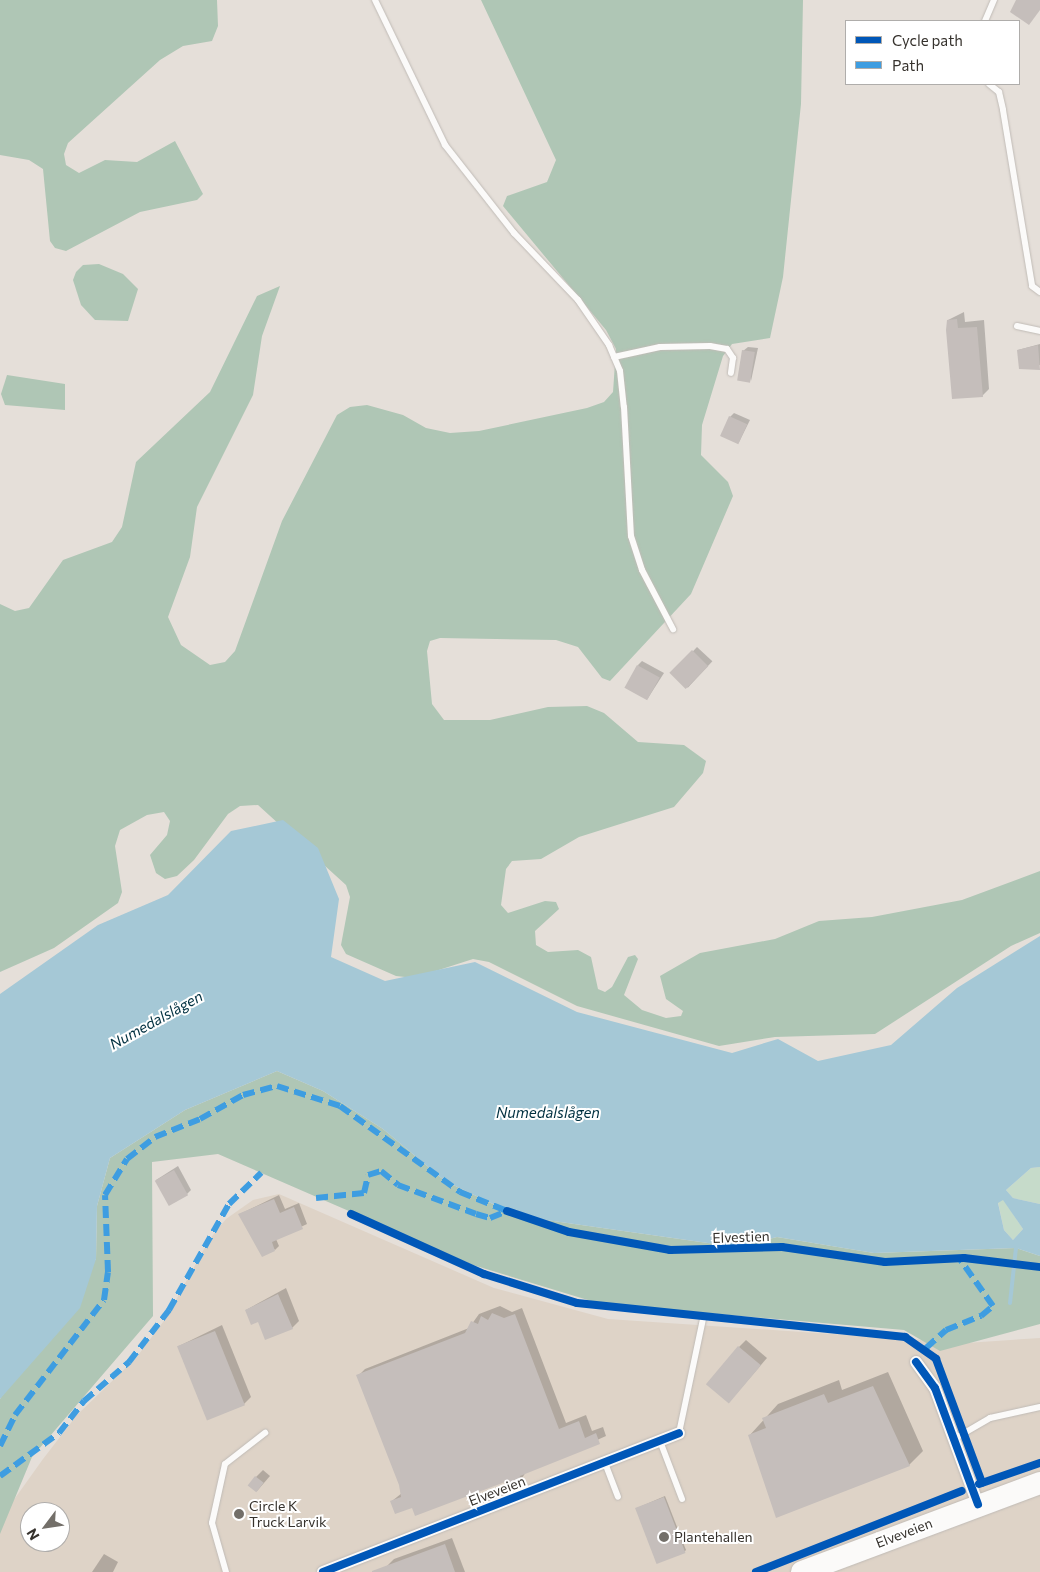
<!DOCTYPE html>
<html>
<head>
<meta charset="utf-8">
<style>
	body { margin:0 }
	#map { position:relative; width:1040px; height:1572px; overflow:hidden; background:#e5dfd9; font-family:Commissioner,sans-serif }
	div>[style] { position:absolute }
	[style*='--x'] { left:calc(var(--x)*1px); top:calc(var(--y)*1px); width:calc(var(--w)*1px); rotate:calc(var(--a)*1deg) }
	.built>* { inset:0; background:#ded3c7 }
	.green>* { inset:0; background:#c6dbca }
	.forest>* { inset:0; background:#afc6b5 }
	.water>* { inset:0; background:#a5c8d6 }
	.shadow>* { inset:0; background:#0003; transform-origin:0 0 }
	.stream>* { height:4px; margin:-2px; padding:0 2px; transform-origin:2px; border-radius:2px; background:#a5c8d6 }
	.building>* { inset:0; background:#c5bebb; transform-origin:0 0 }
	.roads { filter:drop-shadow(0 0 1px #c0bbb6) drop-shadow(0 0 1px #c0bbb6) }
	.lane>* { height:6px; margin:-3px; padding:0 3px; transform-origin:3px; border-radius:3px; background:#fbfaf9 }
	.street>* { height:12px; margin:-6px; padding:0 6px; transform-origin:6px; border-radius:6px; background:#fbfaf9 }
	.highway>* { height:22px; margin:-11px; padding:0 11px; transform-origin:11px; border-radius:11px; background:#fbfaf9 }
	.quiet>* { height:6px; margin-top:-3px; transform-origin:0; background:repeating-linear-gradient(90deg,#3e9de1 0 12px,transparent 0 18px) }
	.cycleway>* { height:8px; margin:-4px; padding:0 4px; transform-origin:4px; border-radius:4px; background:#0057b8 }
	.dots>* { width:14px; height:14px; translate:-50% -50%; box-sizing:border-box; border:2px solid #fff; border-radius:50% }
	span { translate:-50% -50%; white-space:nowrap; text-align:center; line-height:1.15; -webkit-text-stroke:4px #fff; paint-order:stroke }
	.street-label { font-size:14px; color:#36322d }
	.poi-label { font-size:14px; color:#36322d }
	.left { translate:0 -50%; text-align:left }
	.water-label { font-size:15px; color:#003040; font-style:italic }
	.legend { position:absolute; left:845px; top:20px; width:175px; height:65px; box-sizing:border-box; background:#fff; border:1px solid #afadab; margin:0; padding:6px 9px; list-style:none; font-size:15px; color:#36322d }
	.legend li { display:flex; align-items:center; gap:10px; height:25px }
	.legend b { width:25px; border:1px solid #afadab }
	.north { position:absolute; left:20px; top:1502px; width:50px; height:50px; box-sizing:border-box; background:#fff; border:1px solid #afadab; border-radius:50%; rotate:239deg; font-size:14px; font-weight:700; line-height:20px; text-align:center; color:#36322d }
	.north::after { content:''; display:block; margin:auto; width:18px; height:22px; background:#736f69; clip-path:polygon(50% 0,100% 100%,50% 72%,0 100%) }
</style>
</head>
<body>
<div id="map">
	<div class="built">
		<div style="clip-path:polygon(evenodd,279px 1194px,494px 1288px,608px 1319px,966px 1343px,1040px 1338px,1040px 1572px,0 1572px,0 1526px,8px 1508px,43px 1459px,77px 1415px,136px 1358px,166px 1318px,209px 1240px,226px 1219px,253px 1200px,279px 1194px,30px 1512px,60px 1512px,60px 1542px,30px 1542px,30px 1512px)"></div>
	</div>
	<div class="green">
		<div style="clip-path:polygon(1040px 1167px,1040px 1204px,1013px 1198px,1006px 1190px,1031px 1168px)"></div>
		<div style="clip-path:polygon(1003px 1199px,1023px 1229px,1013px 1240px,1004px 1230px,998px 1202px)"></div>
	</div>
	<div class="forest">
		<div style="clip-path:polygon(0 0,217px 0,218px 26px,212px 41px,183px 46px,160px 60px,68px 143px,64px 154px,66px 165px,79px 173px,105px 160px,137px 162px,175px 141px,203px 194px,197px 200px,140px 212px,66px 251px,55px 248px,50px 241px,43px 169px,29px 160px,0 155px)"></div>
		<div style="clip-path:polygon(481px 0,803px 0,801px 104px,783px 277px,770px 338px,732px 344px,723px 356px,702px 425px,701px 455px,728px 482px,733px 496px,691px 594px,610px 681px,602px 678px,578px 647px,556px 640px,440px 638px,430px 641px,427px 651px,432px 704px,444px 720px,490px 720px,548px 707px,587px 706px,604px 713px,638px 742px,684px 745px,706px 761px,703px 773px,674px 807px,579px 837px,541px 859px,512px 861px,506px 869px,501px 905px,508px 913px,545px 901px,556px 902px,559px 909px,535px 931px,536px 945px,548px 952px,578px 950px,591px 957px,598px 989px,605px 992px,612px 987px,628px 957px,635px 955px,638px 959px,624px 995px,642px 1010px,666px 1018px,681px 1016px,683px 1011px,666px 999px,660px 976px,700px 953px,775px 939px,819px 921px,872px 917px,962px 900px,1040px 871px,1040px 933px,1011px 946px,875px 1034px,775px 1037px,719px 1046px,577px 1006px,489px 962px,473px 959px,414px 978px,396px 976px,346px 954px,341px 945px,350px 897px,346px 885px,258px 805px,240px 806px,228px 814px,194px 860px,177px 876px,165px 879px,156px 873px,150px 855px,167px 835px,170px 821px,164px 812px,147px 815px,120px 830px,115px 846px,122px 892px,118px 903px,54px 948px,0 972px,0 604px,15px 611px,29px 608px,63px 560px,112px 542px,122px 527px,136px 462px,210px 392px,257px 296px,280px 286px,262px 336px,253px 395px,197px 507px,190px 557px,168px 617px,181px 645px,210px 665px,225px 662px,235px 651px,282px 521px,337px 415px,350px 407px,367px 405px,403px 415px,426px 428px,450px 433px,479px 431px,587px 408px,604px 402px,613px 392px,616px 349px,606px 330px,503px 206px,507px 196px,547px 182px,556px 160px)"></div>
		<div style="clip-path:polygon(99px 264px,123px 274px,138px 289px,128px 321px,95px 320px,81px 305px,73px 280px,76px 272px,83px 265px)"></div>
		<div style="clip-path:polygon(7px 375px,65px 384px,65px 410px,5px 405px,1px 394px)"></div>
		<div style="clip-path:polygon(277px 1071px,323px 1091px,383px 1129px,445px 1181px,518px 1216px,736px 1247px,777px 1237px,874px 1253px,1016px 1248px,1040px 1256px,1040px 1324px,940px 1351px,904px 1330px,601px 1304px,473px 1265px,218px 1154px,152px 1162px,153px 1316px,32px 1457px,0 1534px,0 1399px,96px 1259px,97px 1206px,110px 1158px,185px 1110px)"></div>
	</div>
	<div class="water">
		<div style="clip-path:polygon(evenodd,283px 820px,318px 848px,339px 899px,331px 957px,385px 981px,475px 962px,577px 1012px,732px 1053px,778px 1039px,818px 1061px,891px 1045px,957px 988px,1040px 936px,1040px 1167px,1031px 1168px,1006px 1190px,1013px 1198px,1040px 1204px,1040px 1256px,1016px 1248px,874px 1253px,777px 1237px,736px 1247px,518px 1216px,445px 1181px,383px 1129px,323px 1091px,277px 1071px,185px 1110px,110px 1158px,97px 1206px,96px 1259px,80px 1308px,0 1399px,0 994px,98px 925px,168px 895px,231px 831px,283px 820px,1003px 1200px,1023px 1229px,1013px 1240px,1004px 1230px,998px 1203px,1003px 1200px)"></div>
	</div>
	<div class="shadow">
		<div style="clip-path:polygon(964px 312px,965px 322px,984px 320px,989px 389px,982px 396px,948px 320px)"></div>
		<div style="clip-path:polygon(1040px 344px,1040px 365px,1020px 368px,1018px 350px)"></div>
		<div style="clip-path:polygon(748px 347px,758px 348px,751px 381px,743px 351px)"></div>
		<div style="clip-path:polygon(734px 413px,750px 420px,739px 442px,730px 417px)"></div>
		<div style="left:697px;top:647px;width:21px;height:36px;rotate:43deg"></div>
		<div style="clip-path:polygon(642px 661px,664px 673px,648px 698px,638px 665px)"></div>
		<div style="clip-path:polygon(178px 1166px,191px 1190px,187px 1194px,156px 1180px)"></div>
		<div style="clip-path:polygon(279px 1195px,285px 1209px,299px 1203px,307px 1224px,276px 1239px,279px 1246px,275px 1250px,240px 1214px)"></div>
		<div style="clip-path:polygon(286px 1288px,299px 1321px,292px 1328px,259px 1320px,246px 1310px)"></div>
		<div style="clip-path:polygon(500px 1306px,512px 1312px,522px 1308px,566px 1423px,586px 1415px,592px 1431px,603px 1427px,606px 1436px,526px 1472px,518px 1484px,506px 1480px,413px 1506px,392px 1501px,402px 1493px,400px 1485px,358px 1376px,365px 1369px,469px 1328px,479px 1314px)"></div>
		<div style="clip-path:polygon(222px 1325px,251px 1397px,244px 1404px,179px 1346px)"></div>
		<div style="clip-path:polygon(746px 1340px,767px 1358px,729px 1402px,739px 1347px)"></div>
		<div style="clip-path:polygon(888px 1372px,923px 1451px,909px 1465px,749px 1436px,778px 1404px,839px 1380px,842px 1390px)"></div>
		<div style="clip-path:polygon(263px 1470px,270px 1476px,257px 1491px,256px 1477px)"></div>
		<div style="clip-path:polygon(665px 1496px,686px 1550px,684px 1552px,637px 1508px)"></div>
		<div style="clip-path:polygon(452px 1538px,465px 1572px,389px 1572px,387px 1566px,394px 1559px)"></div>
		<div style="clip-path:polygon(104px 1554px,118px 1562px,113px 1572px,92px 1572px)"></div>
	</div>
	<div class="stream">
		<div style="--x:1010;--y:1303;--w:55;--a:-83.8"></div>
	</div>
	<div class="building">
		<div style="clip-path:polygon(1016px 0,1040px 0,1040px 10px,1029px 25px,1010px 12px)"></div>
		<div style="clip-path:polygon(957px 319px,958px 328px,977px 327px,983px 397px,952px 399px,946px 330px,947px 320px)"></div>
		<div style="clip-path:polygon(1038px 345px,1040px 370px,1019px 369px,1017px 350px)"></div>
		<div style="left:742px;top:350px;width:13px;height:31px;rotate:9deg"></div>
		<div style="left:729px;top:416px;width:20px;height:22px;rotate:24deg"></div>
		<div style="left:692px;top:650px;width:23px;height:32px;rotate:45deg"></div>
		<div style="left:637px;top:665px;width:26px;height:26px;rotate:29deg"></div>
		<div style="left:174px;top:1170px;width:29px;height:22px;rotate:61deg"></div>
		<div style="clip-path:polygon(274px 1199px,280px 1213px,294px 1207px,303px 1229px,272px 1242px,275px 1251px,262px 1257px,238px 1214px)"></div>
		<div style="clip-path:polygon(278px 1294px,293px 1329px,265px 1340px,258px 1322px,251px 1325px,245px 1310px)"></div>
		<div style="clip-path:polygon(492px 1313px,504px 1318px,515px 1314px,559px 1429px,579px 1421px,585px 1438px,596px 1433px,600px 1444px,520px 1476px,518px 1485px,508px 1489px,505px 1482px,415px 1516px,412px 1508px,395px 1514px,390px 1501px,401px 1497px,399px 1485px,356px 1375px,465px 1333px,471px 1321px,478px 1324px,481px 1316px,488px 1320px)"></div>
		<div style="left:215px;top:1331px;width:80px;height:41px;rotate:68deg"></div>
		<div style="left:738px;top:1346px;width:30px;height:50px;rotate:40deg"></div>
		<div style="clip-path:polygon(873px 1386px,910px 1466px,776px 1518px,748px 1435px,766px 1428px,762px 1418px,824px 1394px,828px 1403px)"></div>
		<div style="left:255px;top:1476px;width:11px;height:12px;rotate:38deg"></div>
		<div style="left:664px;top:1497px;width:60px;height:31px;rotate:69deg"></div>
		<div style="clip-path:polygon(445px 1544px,455px 1572px,372px 1572px,372px 1571px)"></div>
	</div>
	<div class="roads">
		<div class="lane">
			<div style="--x:375;--y:0;--w:161;--a:64.2"></div>
			<div style="--x:445;--y:145;--w:112;--a:51.9"></div>
			<div style="--x:514;--y:233;--w:93;--a:46.3"></div>
			<div style="--x:578;--y:300;--w:55;--a:55.4"></div>
			<div style="--x:609;--y:345;--w:28;--a:67"></div>
			<div style="--x:620;--y:371;--w:36;--a:84"></div>
			<div style="--x:624;--y:407;--w:129;--a:86.9"></div>
			<div style="--x:631;--y:536;--w:36;--a:72"></div>
			<div style="--x:642;--y:570;--w:67;--a:62.3"></div>
			<div style="--x:985;--y:21;--w:23;--a:-67"></div>
			<div style="--x:989;--y:84;--w:13;--a:39"></div>
			<div style="--x:999;--y:92;--w:18;--a:77"></div>
			<div style="--x:1003;--y:110;--w:178;--a:80.6"></div>
			<div style="--x:1032;--y:286;--w:10;--a:37"></div>
			<div style="--x:1017;--y:326;--w:24;--a:12"></div>
			<div style="--x:614;--y:357;--w:47;--a:-12.3"></div>
			<div style="--x:660;--y:347;--w:50;--a:-1.1"></div>
			<div style="--x:710;--y:346;--w:17;--a:10"></div>
			<div style="--x:727;--y:349;--w:11;--a:56"></div>
			<div style="--x:733;--y:358;--w:15;--a:98"></div>
			<div style="--x:679;--y:1433;--w:116;--a:-78.1"></div>
			<div style="--x:954;--y:1439;--w:42;--a:-30.3"></div>
			<div style="--x:990;--y:1418;--w:51;--a:-12.4"></div>
			<div style="--x:660;--y:1441;--w:62;--a:69.2"></div>
			<div style="--x:605;--y:1463;--w:36;--a:69"></div>
			<div style="--x:226;--y:1572;--w:51;--a:-105.9"></div>
			<div style="--x:212;--y:1523;--w:60;--a:-77.6"></div>
			<div style="--x:225;--y:1464;--w:51;--a:-37.8"></div>
		</div>
		<div class="street">
			<div style="--x:916;--y:1362;--w:32;--a:54"></div>
			<div style="--x:935;--y:1388;--w:124;--a:69.7"></div>
			<div style="--x:323;--y:1572;--w:382;--a:-21.3"></div>
		</div>
		<div class="highway">
			<div style="--x:802;--y:1572;--w:254;--a:-20.5"></div>
		</div>
	</div>
	<div class="quiet">
		<div style="--x:316;--y:1198;--w:48;--a:-5.9"></div>
		<div style="--x:364;--y:1193;--w:18;--a:-77"></div>
		<div style="--x:368;--y:1175;--w:14;--a:-17"></div>
		<div style="--x:381;--y:1171;--w:22;--a:39"></div>
		<div style="--x:398;--y:1185;--w:83;--a:20.4"></div>
		<div style="--x:476;--y:1214;--w:15;--a:16"></div>
		<div style="--x:490;--y:1218;--w:18;--a:-22"></div>
		<div style="--x:926;--y:1348;--w:27;--a:-42"></div>
		<div style="--x:946;--y:1330;--w:38;--a:-22"></div>
		<div style="--x:981;--y:1316;--w:16;--a:-40"></div>
		<div style="--x:993;--y:1306;--w:59;--a:-125.3"></div>
		<div style="--x:0;--y:1446;--w:34;--a:-64"></div>
		<div style="--x:15;--y:1415;--w:145;--a:-52.3"></div>
		<div style="--x:104;--y:1300;--w:28;--a:-82"></div>
		<div style="--x:108;--y:1272;--w:77;--a:-92.2"></div>
		<div style="--x:105;--y:1195;--w:42;--a:-58.6"></div>
		<div style="--x:127;--y:1159;--w:36;--a:-38"></div>
		<div style="--x:155;--y:1137;--w:48;--a:-21.8"></div>
		<div style="--x:200;--y:1119;--w:49;--a:-29.2"></div>
		<div style="--x:243;--y:1095;--w:35;--a:-15"></div>
		<div style="--x:277;--y:1086;--w:66;--a:17.6"></div>
		<div style="--x:340;--y:1106;--w:148;--a:35.6"></div>
		<div style="--x:460;--y:1192;--w:51;--a:22"></div>
		<div style="--x:0;--y:1476;--w:73;--a:-36.1"></div>
		<div style="--x:59;--y:1433;--w:41;--a:-52"></div>
		<div style="--x:84;--y:1401;--w:60;--a:-40.9"></div>
		<div style="--x:129;--y:1362;--w:66;--a:-52.4"></div>
		<div style="--x:169;--y:1310;--w:122;--a:-60.5"></div>
		<div style="--x:229;--y:1204;--w:45;--a:-44.1"></div>
	</div>
	<div class="cycleway">
		<div style="--x:507;--y:1211;--w:65;--a:18.7"></div>
		<div style="--x:569;--y:1232;--w:103;--a:10.1"></div>
		<div style="--x:670;--y:1250;--w:112;--a:-1.5"></div>
		<div style="--x:782;--y:1247;--w:104;--a:8.3"></div>
		<div style="--x:885;--y:1262;--w:79;--a:-2.9"></div>
		<div style="--x:964;--y:1258;--w:77;--a:6.8"></div>
		<div style="--x:351;--y:1214;--w:146;--a:24.3"></div>
		<div style="--x:484;--y:1274;--w:97;--a:17.3"></div>
		<div style="--x:577;--y:1303;--w:330;--a:5.9"></div>
		<div style="--x:905;--y:1337;--w:38;--a:35"></div>
		<div style="--x:936;--y:1359;--w:132;--a:69.6"></div>
		<div style="--x:916;--y:1362;--w:32;--a:54"></div>
		<div style="--x:935;--y:1388;--w:124;--a:69.7"></div>
		<div style="--x:979;--y:1484;--w:65;--a:-19"></div>
		<div style="--x:323;--y:1572;--w:382;--a:-21.3"></div>
		<div style="--x:756;--y:1572;--w:221;--a:-21.5"></div>
	</div>
	<div class="dots">
		<div style="left:239px;top:1514px;background:#736f69"></div>
		<div style="left:664px;top:1537px;background:#736f69"></div>
	</div>
	<div class="street-label">
		<span style="left:741px;top:1237px;rotate:-2deg">Elvestien</span>
		<span style="left:497px;top:1491px;rotate:-21deg">Elveveien</span>
		<span style="left:904px;top:1533px;rotate:-21deg">Elveveien</span>
	</div>
	<div class="poi-label">
		<span class="left" style="left:249px;top:1514px">Circle K<br>Truck Larvik</span>
		<span class="left" style="left:674px;top:1537px">Plantehallen</span>
	</div>
	<div class="water-label">
		<span style="left:156px;top:1020px;rotate:-29deg">Numedalslågen</span>
		<span style="left:548px;top:1113px">Numedalslågen</span>
	</div>
	<ul class="legend">
	<li><b style="height:6px;background:#0057b8"></b>Cycle path</li>
	<li><b style="height:6px;background:#3e9de1"></b>Path</li>
	</ul>
	<div class="north">N</div>
</div>
</body>
</html>
